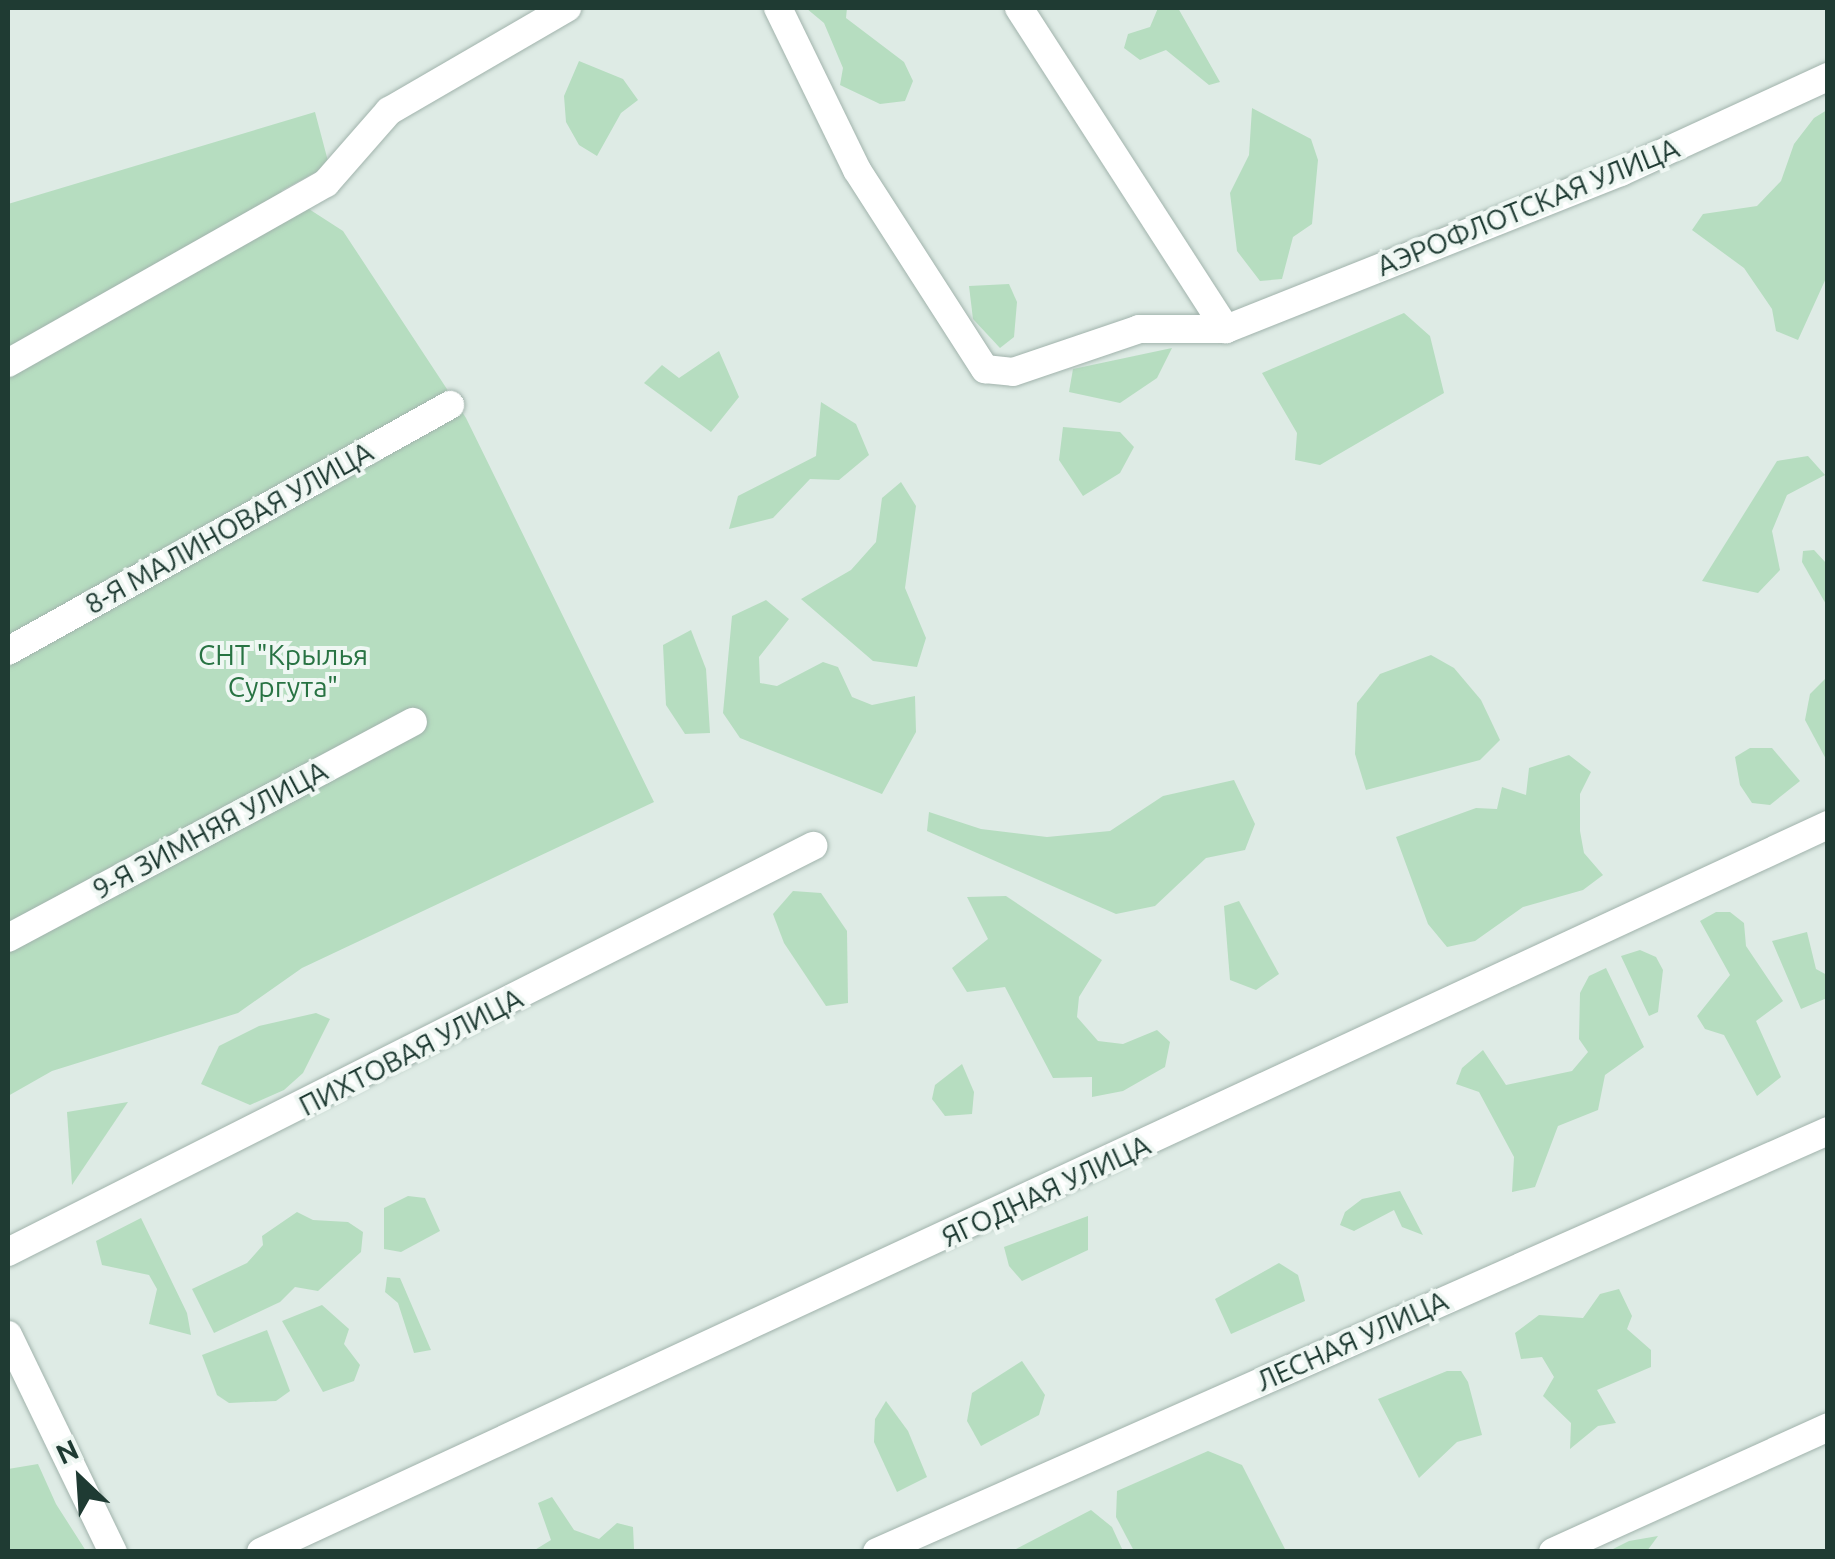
<!DOCTYPE html>
<html>
<head>
<meta charset="utf-8">
<style>
	body { margin:0 }
	#map { position:relative; width:1835px; height:1559px; overflow:hidden; background:#deebe5; font-family:Ubuntu,sans-serif }
	div>[style] { position:absolute }
	[style*='--x'] { left:calc(var(--x)*1px); top:calc(var(--y)*1px); width:calc(var(--w)*1px); rotate:calc(var(--a)*1deg) }
	.green>* { inset:0; background:#b6ddc0 }
	.roads { filter:drop-shadow(0 0 2px #a1b3ac) drop-shadow(0 0 2px #a1b3ac) }
	.minor>* { height:28px; margin:-14px; padding:0 14px; transform-origin:14px; border-radius:14px; background:#fff }
	span { translate:-50% -50%; white-space:nowrap; text-align:center; line-height:1.15; -webkit-text-stroke:8px #eff7f3; paint-order:stroke }
	.street-label { font-size:28px; color:#1f3b33 }
	.park-label { font-size:28px; color:#287343 }
	.frame { position:absolute; inset:0; border:10px solid #1f3b33; pointer-events:none }
	.north { position:absolute; left:30px; top:1429px; width:100px; height:100px; -webkit-text-stroke:8px #eff7f3; paint-order:stroke; rotate:335deg; font-size:28px; font-weight:700; line-height:40px; text-align:center; color:#1f3b33 }
	.north::after { content:''; display:block; margin:auto; width:35px; height:45px; background:#1f3b33; clip-path:polygon(50% 0,100% 100%,50% 72%,0 100%) }
</style>
</head>
<body>
<div id="map">
	<div class="green">
		<div style="clip-path:polygon(806px 8px,847px 8px,846px 18px,904px 62px,913px 81px,905px 101px,880px 104px,840px 85px,843px 68px,824px 23px)"></div>
		<div style="clip-path:polygon(1158px 8px,1178px 8px,1220px 82px,1209px 85px,1166px 50px,1140px 60px,1124px 48px,1128px 34px,1150px 27px)"></div>
		<div style="clip-path:polygon(579px 61px,623px 79px,638px 100px,621px 113px,597px 156px,579px 145px,566px 122px,564px 96px)"></div>
		<div style="clip-path:polygon(1252px 108px,1311px 139px,1318px 160px,1312px 224px,1293px 237px,1282px 279px,1260px 281px,1237px 251px,1230px 193px,1249px 155px)"></div>
		<div style="clip-path:polygon(1827px 110px,1827px 276px,1798px 340px,1776px 331px,1772px 309px,1744px 268px,1692px 230px,1703px 214px,1757px 206px,1781px 181px,1794px 144px,1814px 118px)"></div>
		<div style="clip-path:polygon(315px 112px,329px 165px,281px 191px,343px 231px,466px 418px,654px 802px,302px 968px,238px 1013px,52px 1071px,8px 1096px,8px 204px)"></div>
		<div style="clip-path:polygon(1009px 284px,1017px 302px,1014px 337px,1000px 348px,973px 319px,969px 286px)"></div>
		<div style="clip-path:polygon(1404px 313px,1430px 336px,1444px 393px,1320px 465px,1295px 460px,1297px 433px,1262px 373px)"></div>
		<div style="clip-path:polygon(1172px 348px,1157px 378px,1120px 403px,1069px 392px,1073px 369px)"></div>
		<div style="clip-path:polygon(719px 351px,739px 397px,711px 432px,644px 383px,662px 365px,679px 378px)"></div>
		<div style="clip-path:polygon(821px 402px,856px 424px,869px 455px,839px 480px,810px 479px,773px 518px,729px 529px,738px 496px,816px 456px)"></div>
		<div style="clip-path:polygon(1063px 427px,1120px 432px,1134px 447px,1120px 473px,1083px 496px,1059px 460px)"></div>
		<div style="clip-path:polygon(1808px 456px,1825px 475px,1787px 495px,1772px 531px,1780px 570px,1758px 593px,1702px 581px,1777px 461px)"></div>
		<div style="clip-path:polygon(901px 482px,916px 506px,905px 588px,926px 638px,917px 667px,873px 661px,801px 599px,851px 570px,876px 542px,882px 498px)"></div>
		<div style="clip-path:polygon(1814px 550px,1827px 564px,1827px 606px,1802px 562px,1803px 551px)"></div>
		<div style="clip-path:polygon(766px 600px,789px 619px,759px 657px,760px 683px,777px 686px,823px 662px,838px 667px,852px 697px,872px 705px,915px 696px,916px 732px,882px 794px,740px 738px,723px 713px,732px 616px)"></div>
		<div style="clip-path:polygon(691px 630px,706px 669px,710px 733px,685px 734px,666px 705px,663px 645px)"></div>
		<div style="clip-path:polygon(1431px 655px,1454px 668px,1481px 700px,1500px 740px,1480px 760px,1366px 790px,1355px 754px,1357px 703px,1380px 674px)"></div>
		<div style="clip-path:polygon(1825px 679px,1828px 682px,1827px 761px,1805px 720px,1810px 694px)"></div>
		<div style="clip-path:polygon(1750px 748px,1772px 748px,1800px 781px,1770px 805px,1752px 803px,1740px 785px,1735px 757px)"></div>
		<div style="clip-path:polygon(1569px 755px,1591px 772px,1580px 794px,1580px 831px,1584px 853px,1603px 875px,1583px 890px,1523px 907px,1475px 941px,1447px 947px,1428px 924px,1396px 837px,1476px 808px,1497px 809px,1502px 787px,1526px 795px,1529px 768px)"></div>
		<div style="clip-path:polygon(1234px 780px,1255px 824px,1245px 850px,1206px 858px,1155px 906px,1116px 914px,927px 831px,929px 812px,981px 829px,1047px 837px,1110px 831px,1163px 796px)"></div>
		<div style="clip-path:polygon(793px 891px,821px 893px,847px 931px,848px 1003px,826px 1006px,784px 943px,773px 914px)"></div>
		<div style="clip-path:polygon(1006px 896px,1102px 960px,1079px 997px,1077px 1017px,1098px 1041px,1123px 1044px,1157px 1030px,1170px 1042px,1165px 1067px,1123px 1091px,1092px 1097px,1092px 1077px,1053px 1078px,1005px 987px,967px 992px,952px 968px,988px 939px,967px 897px)"></div>
		<div style="clip-path:polygon(1239px 901px,1279px 974px,1256px 990px,1230px 980px,1224px 906px)"></div>
		<div style="clip-path:polygon(1716px 912px,1730px 912px,1744px 923px,1746px 946px,1783px 1001px,1756px 1021px,1781px 1077px,1757px 1096px,1724px 1035px,1705px 1029px,1697px 1016px,1730px 975px,1700px 921px)"></div>
		<div style="clip-path:polygon(1807px 932px,1816px 969px,1827px 975px,1827px 998px,1801px 1009px,1772px 941px)"></div>
		<div style="clip-path:polygon(1640px 950px,1656px 957px,1663px 970px,1658px 1012px,1649px 1016px,1621px 956px)"></div>
		<div style="clip-path:polygon(1606px 968px,1644px 1047px,1605px 1075px,1598px 1110px,1558px 1126px,1535px 1187px,1512px 1192px,1514px 1157px,1479px 1092px,1456px 1084px,1462px 1068px,1483px 1050px,1506px 1085px,1572px 1071px,1588px 1052px,1579px 1039px,1580px 993px,1589px 976px)"></div>
		<div style="clip-path:polygon(316px 1013px,330px 1019px,303px 1073px,284px 1090px,250px 1105px,201px 1084px,219px 1046px,259px 1026px)"></div>
		<div style="clip-path:polygon(962px 1064px,974px 1092px,972px 1114px,945px 1116px,932px 1099px,935px 1085px)"></div>
		<div style="clip-path:polygon(128px 1102px,72px 1185px,67px 1112px)"></div>
		<div style="clip-path:polygon(1400px 1191px,1423px 1235px,1402px 1227px,1394px 1210px,1354px 1231px,1340px 1225px,1345px 1212px,1362px 1199px)"></div>
		<div style="clip-path:polygon(408px 1196px,425px 1198px,440px 1231px,401px 1252px,384px 1249px,384px 1208px)"></div>
		<div style="clip-path:polygon(297px 1212px,313px 1220px,348px 1222px,363px 1232px,361px 1252px,318px 1291px,295px 1287px,280px 1302px,214px 1333px,192px 1289px,247px 1263px,263px 1245px,262px 1236px)"></div>
		<div style="clip-path:polygon(1088px 1216px,1088px 1250px,1022px 1281px,1009px 1266px,1004px 1247px)"></div>
		<div style="clip-path:polygon(141px 1218px,187px 1313px,191px 1335px,149px 1324px,157px 1289px,149px 1275px,102px 1265px,96px 1241px)"></div>
		<div style="clip-path:polygon(1279px 1263px,1298px 1275px,1305px 1301px,1231px 1334px,1215px 1299px)"></div>
		<div style="clip-path:polygon(387px 1277px,400px 1278px,431px 1350px,414px 1353px,398px 1303px,385px 1292px)"></div>
		<div style="clip-path:polygon(1619px 1289px,1632px 1316px,1627px 1329px,1651px 1350px,1651px 1367px,1597px 1390px,1616px 1423px,1598px 1426px,1570px 1449px,1571px 1423px,1543px 1396px,1554px 1377px,1542px 1357px,1521px 1359px,1515px 1333px,1539px 1315px,1583px 1318px,1600px 1294px)"></div>
		<div style="clip-path:polygon(322px 1305px,349px 1329px,344px 1344px,360px 1365px,354px 1381px,323px 1392px,282px 1321px)"></div>
		<div style="clip-path:polygon(267px 1330px,290px 1391px,276px 1401px,229px 1403px,217px 1395px,202px 1355px)"></div>
		<div style="clip-path:polygon(1022px 1361px,1045px 1395px,1039px 1415px,981px 1446px,967px 1421px,972px 1393px)"></div>
		<div style="clip-path:polygon(1447px 1371px,1461px 1371px,1468px 1382px,1482px 1435px,1457px 1442px,1419px 1478px,1378px 1399px)"></div>
		<div style="clip-path:polygon(886px 1401px,908px 1431px,927px 1477px,897px 1492px,874px 1442px,875px 1419px)"></div>
		<div style="clip-path:polygon(1208px 1451px,1242px 1465px,1286px 1551px,1134px 1551px,1116px 1517px,1117px 1491px)"></div>
		<div style="clip-path:polygon(38px 1464px,56px 1504px,86px 1551px,8px 1551px,8px 1469px)"></div>
		<div style="clip-path:polygon(552px 1497px,574px 1530px,599px 1539px,617px 1523px,633px 1527px,634px 1549px,533px 1551px,551px 1540px,538px 1503px)"></div>
		<div style="clip-path:polygon(1091px 1510px,1112px 1527px,1123px 1551px,1012px 1551px)"></div>
		<div style="clip-path:polygon(1658px 1536px,1647px 1551px,1609px 1551px,1629px 1541px)"></div>
	</div>
	<div class="roads">
		<div class="minor">
			<div style="--x:778;--y:8;--w:180;--a:64"></div>
			<div style="--x:857;--y:170;--w:237;--a:57.3"></div>
			<div style="--x:985;--y:369;--w:28;--a:6"></div>
			<div style="--x:1013;--y:372;--w:133;--a:-18.8"></div>
			<div style="--x:1139;--y:329;--w:87;--a:0"></div>
			<div style="--x:1226;--y:329;--w:425;--a:-21.7"></div>
			<div style="--x:1621;--y:172;--w:228;--a:-24.7"></div>
			<div style="--x:1019;--y:8;--w:382;--a:57.2"></div>
			<div style="--x:8;--y:363;--w:365;--a:-29.5"></div>
			<div style="--x:326;--y:183;--w:96;--a:-48.8"></div>
			<div style="--x:389;--y:111;--w:206;--a:-30.1"></div>
			<div style="--x:8;--y:651;--w:506;--a:-29.1"></div>
			<div style="--x:8;--y:938;--w:459;--a:-28.1"></div>
			<div style="--x:8;--y:1252;--w:902;--a:-26.76"></div>
			<div style="--x:8;--y:1335;--w:241;--a:64.2"></div>
			<div style="--x:261;--y:1552;--w:1727;--a:-24.89"></div>
			<div style="--x:877;--y:1552;--w:1040;--a:-23.88"></div>
			<div style="--x:1553;--y:1552;--w:302;--a:-24.4"></div>
		</div>
	</div>
	<div class="street-label">
		<span style="left:1528px;top:207px;rotate:-22deg">АЭРОФЛОТСКАЯ УЛИЦА</span>
		<span style="left:229px;top:528px;rotate:-29deg">8-Я МАЛИНОВАЯ УЛИЦА</span>
		<span style="left:210px;top:830px;rotate:-28deg">9-Я ЗИМНЯЯ УЛИЦА</span>
		<span style="left:411px;top:1052px;rotate:-27deg">ПИХТОВАЯ УЛИЦА</span>
		<span style="left:1046px;top:1191px;rotate:-25deg">ЯГОДНАЯ УЛИЦА</span>
		<span style="left:1352px;top:1341px;rotate:-24deg">ЛЕСНАЯ УЛИЦА</span>
	</div>
	<div class="park-label">
		<span style="left:283px;top:671px">CНТ "Крылья<br>Сургута"</span>
	</div>
	<div class="frame"></div>
	<div class="north">N</div>
</div>
</body>
</html>
